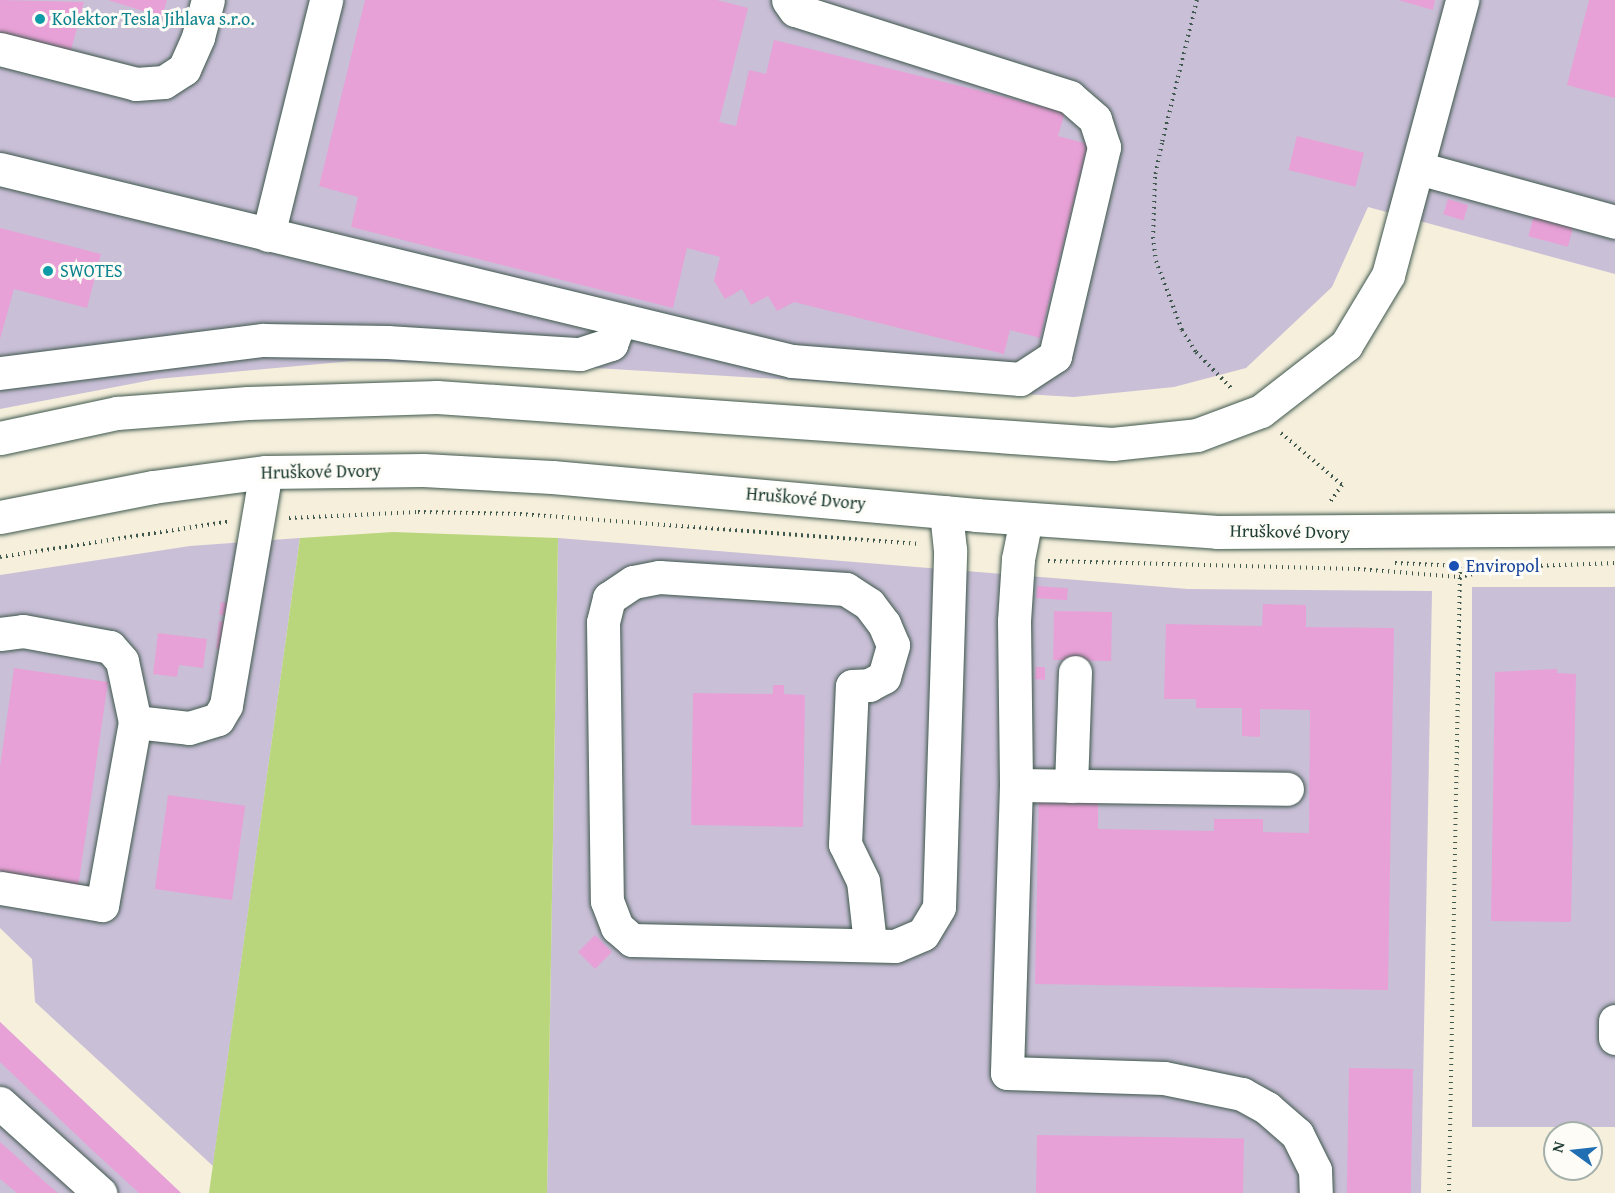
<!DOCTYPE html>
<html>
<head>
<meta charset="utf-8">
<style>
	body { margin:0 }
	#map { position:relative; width:1615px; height:1193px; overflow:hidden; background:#f5efdc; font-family:"Gentium Book Plus",serif }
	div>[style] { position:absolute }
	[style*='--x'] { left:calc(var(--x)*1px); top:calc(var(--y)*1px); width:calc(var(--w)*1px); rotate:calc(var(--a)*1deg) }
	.industrial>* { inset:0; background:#c9bfd7; transform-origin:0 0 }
	.green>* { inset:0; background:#b9d67c }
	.building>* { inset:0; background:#e8a1d7; transform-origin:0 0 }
	.path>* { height:4px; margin-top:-2px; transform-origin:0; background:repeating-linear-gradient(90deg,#3f584d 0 1.5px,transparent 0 6px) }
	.roads { filter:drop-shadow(0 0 2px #3f584d) drop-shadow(0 0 2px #3f584d) }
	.minor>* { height:33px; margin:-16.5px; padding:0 16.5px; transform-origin:16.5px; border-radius:16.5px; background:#fff }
	.dots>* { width:16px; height:16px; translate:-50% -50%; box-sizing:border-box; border:3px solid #fdfcf7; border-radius:50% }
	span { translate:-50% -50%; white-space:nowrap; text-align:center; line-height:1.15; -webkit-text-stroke:6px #fdfcf7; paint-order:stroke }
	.culture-label { font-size:18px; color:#0d838f }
	.left { translate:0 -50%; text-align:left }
	.street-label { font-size:18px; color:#1f3d34 }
	.transit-label { font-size:18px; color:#164399 }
	.north { position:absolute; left:1543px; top:1121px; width:60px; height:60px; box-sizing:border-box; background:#fdfcf7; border:2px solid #a4b0a9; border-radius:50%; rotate:285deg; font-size:16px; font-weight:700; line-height:24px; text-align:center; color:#1f3d34 }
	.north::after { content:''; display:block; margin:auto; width:21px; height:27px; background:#1f6fb2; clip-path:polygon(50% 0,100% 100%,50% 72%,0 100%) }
</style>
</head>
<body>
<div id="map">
	<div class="industrial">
		<div style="clip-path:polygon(0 0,1615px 0,1615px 274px,1368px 207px,1332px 287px,1246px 368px,1174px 387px,1074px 397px,563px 366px,352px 361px,157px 379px,0 409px)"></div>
		<div style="clip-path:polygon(300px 538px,213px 1166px,35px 1002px,32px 959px,0 928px,0 575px,190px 546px)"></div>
		<div style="clip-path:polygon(558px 538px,1188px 589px,1432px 591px,1421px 1193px,547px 1193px)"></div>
		<div style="left:1615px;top:587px;width:540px;height:143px;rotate:90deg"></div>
		<div style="clip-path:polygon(0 1022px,181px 1193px,0 1193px)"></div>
	</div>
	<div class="green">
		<div style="clip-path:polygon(393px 532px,558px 538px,547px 1193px,209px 1193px,300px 538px)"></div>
	</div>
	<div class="building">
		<div style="clip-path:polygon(0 0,84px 2px,70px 54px,0 36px)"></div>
		<div style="clip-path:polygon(108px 0,167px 0,162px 17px)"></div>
		<div style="clip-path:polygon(365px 0,717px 0,748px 8px,719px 122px,736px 126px,749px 70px,766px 74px,774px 40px,1065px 112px,1058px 136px,1088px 144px,1040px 338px,1010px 330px,1004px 354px,794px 302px,777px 311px,768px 296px,751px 305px,742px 289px,725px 299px,714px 281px,720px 257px,687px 248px,673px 308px,351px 227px,358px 197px,319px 186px)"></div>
		<div style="clip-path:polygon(1398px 0,1435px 0,1433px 10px)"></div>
		<div style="clip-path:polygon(1589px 0,1615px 0,1615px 98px,1567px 85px)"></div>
		<div style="left:1297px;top:136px;width:69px;height:35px;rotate:14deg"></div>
		<div style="left:1448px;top:199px;width:21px;height:16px;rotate:17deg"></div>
		<div style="left:1534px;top:215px;width:41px;height:22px;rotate:15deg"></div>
		<div style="clip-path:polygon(0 228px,101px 254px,87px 308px,14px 289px,0 339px)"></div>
		<div style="left:1037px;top:586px;width:31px;height:12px;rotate:4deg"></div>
		<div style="left:221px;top:602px;width:7px;height:13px;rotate:8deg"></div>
		<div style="clip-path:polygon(1263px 604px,1306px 605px,1306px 627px,1394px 628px,1388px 990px,1035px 984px,1039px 792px,1098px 792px,1098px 829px,1214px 831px,1214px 819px,1263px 819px,1263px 832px,1309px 833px,1310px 710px,1260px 709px,1260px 737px,1242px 736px,1242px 708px,1196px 708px,1196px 699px,1164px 699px,1166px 624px,1262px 626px)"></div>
		<div style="left:1054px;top:611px;width:58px;height:49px;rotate:1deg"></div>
		<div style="left:219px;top:621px;width:10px;height:28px;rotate:6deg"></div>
		<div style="clip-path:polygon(158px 633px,207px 639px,203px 668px,179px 665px,177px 677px,153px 674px)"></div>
		<div style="clip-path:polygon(1036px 667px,1045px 667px,1045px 680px,1035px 679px)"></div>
		<div style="clip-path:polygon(14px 668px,108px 682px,78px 888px,0 877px,0 767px)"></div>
		<div style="clip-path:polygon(1557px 669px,1557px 673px,1576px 674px,1571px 922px,1491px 921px,1495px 672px)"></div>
		<div style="clip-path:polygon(773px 685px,784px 685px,784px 694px,805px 695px,803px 827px,691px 825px,693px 693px,773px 694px)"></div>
		<div style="left:168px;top:795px;width:78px;height:95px;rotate:8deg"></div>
		<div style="left:595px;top:935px;width:24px;height:24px;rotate:45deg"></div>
		<div style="clip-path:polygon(0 1022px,42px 1062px,181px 1193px,139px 1193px,91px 1149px,0 1062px)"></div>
		<div style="left:1349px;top:1068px;width:64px;height:125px;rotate:1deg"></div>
		<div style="left:1037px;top:1135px;width:207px;height:58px;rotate:1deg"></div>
		<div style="clip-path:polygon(0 1142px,45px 1182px,58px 1193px,17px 1193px,5px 1183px,0 1179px)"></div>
	</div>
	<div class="path">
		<div style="--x:1197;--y:0;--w:147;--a:103.8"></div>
		<div style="--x:1162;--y:143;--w:35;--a:102"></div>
		<div style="--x:1155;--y:177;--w:60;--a:91.9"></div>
		<div style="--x:1153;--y:237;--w:24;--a:83"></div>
		<div style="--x:1156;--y:261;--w:74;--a:69.4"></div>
		<div style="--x:1182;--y:330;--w:26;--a:58"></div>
		<div style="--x:1196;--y:352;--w:53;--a:45.8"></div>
		<div style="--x:1281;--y:433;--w:80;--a:40.4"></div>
		<div style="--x:1342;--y:485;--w:21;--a:125"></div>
		<div style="--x:289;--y:518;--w:129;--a:-2.7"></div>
		<div style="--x:418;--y:512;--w:102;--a:1.1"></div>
		<div style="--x:520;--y:514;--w:400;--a:4.3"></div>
		<div style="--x:0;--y:557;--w:230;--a:-8.8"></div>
		<div style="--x:1048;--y:561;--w:310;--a:1.5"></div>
		<div style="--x:1358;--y:569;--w:101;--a:4.5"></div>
		<div style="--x:1459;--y:577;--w:47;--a:-12.3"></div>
		<div style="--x:1505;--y:567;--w:110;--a:-2.1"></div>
		<div style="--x:1395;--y:563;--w:65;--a:2.6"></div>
		<div style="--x:1460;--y:566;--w:627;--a:91.01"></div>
	</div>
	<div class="roads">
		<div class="minor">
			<div style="--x:0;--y:49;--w:140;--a:14.4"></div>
			<div style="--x:136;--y:84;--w:28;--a:-4"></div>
			<div style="--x:164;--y:82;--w:24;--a:-33"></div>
			<div style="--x:184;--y:69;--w:35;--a:-66"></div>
			<div style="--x:198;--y:37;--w:38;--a:-75"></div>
			<div style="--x:1418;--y:168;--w:204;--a:15.3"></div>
			<div style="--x:0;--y:169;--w:815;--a:13.63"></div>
			<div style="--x:792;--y:361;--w:229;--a:4.5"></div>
			<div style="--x:1020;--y:379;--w:42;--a:-33.3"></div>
			<div style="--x:1055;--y:356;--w:215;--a:-76.8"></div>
			<div style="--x:1104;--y:147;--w:29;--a:-108"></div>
			<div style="--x:1095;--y:119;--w:33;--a:-139"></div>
			<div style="--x:1070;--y:97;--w:288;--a:-162.4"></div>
			<div style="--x:795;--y:10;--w:12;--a:-125"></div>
			<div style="--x:268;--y:235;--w:242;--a:-76.1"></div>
			<div style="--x:0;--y:373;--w:265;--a:-7.2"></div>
			<div style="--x:263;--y:340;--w:124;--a:0.9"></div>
			<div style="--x:387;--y:342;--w:193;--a:3.6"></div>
			<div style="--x:580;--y:354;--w:33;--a:-18"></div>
			<div style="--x:611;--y:344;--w:26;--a:-69"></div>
			<div style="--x:0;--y:438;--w:120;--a:-12.1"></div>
			<div style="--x:117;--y:413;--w:131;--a:-4.4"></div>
			<div style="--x:248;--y:403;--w:189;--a:-1.8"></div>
			<div style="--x:437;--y:397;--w:677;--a:3.98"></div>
			<div style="--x:1112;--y:444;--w:85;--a:-6"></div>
			<div style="--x:1197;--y:435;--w:68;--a:-20.6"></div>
			<div style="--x:1261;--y:411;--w:108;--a:-37.8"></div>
			<div style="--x:1346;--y:345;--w:82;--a:-59"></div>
			<div style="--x:1388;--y:275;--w:285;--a:-74.9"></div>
			<div style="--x:0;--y:517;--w:156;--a:-11.1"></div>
			<div style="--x:153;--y:487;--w:114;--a:-7.6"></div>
			<div style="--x:266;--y:472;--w:157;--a:-0.7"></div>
			<div style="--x:423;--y:470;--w:129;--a:3.1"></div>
			<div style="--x:552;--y:477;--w:426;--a:5.1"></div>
			<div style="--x:976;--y:515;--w:242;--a:4"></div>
			<div style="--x:1217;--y:532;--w:398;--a:-0.4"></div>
			<div style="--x:1026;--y:519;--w:41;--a:101.3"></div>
			<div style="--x:1018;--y:559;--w:62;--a:93.7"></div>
			<div style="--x:1014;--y:621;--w:164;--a:89.3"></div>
			<div style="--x:1016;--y:785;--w:288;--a:91.8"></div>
			<div style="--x:1007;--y:1073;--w:157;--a:1.8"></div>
			<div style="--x:1164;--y:1078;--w:80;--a:11.6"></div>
			<div style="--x:1242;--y:1094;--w:29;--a:29"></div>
			<div style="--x:1267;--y:1108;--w:40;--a:41"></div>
			<div style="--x:1297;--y:1134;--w:40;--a:63.4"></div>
			<div style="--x:1315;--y:1170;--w:23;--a:88"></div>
			<div style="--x:0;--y:634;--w:23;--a:-7"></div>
			<div style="--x:23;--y:631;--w:88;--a:10.4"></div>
			<div style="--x:110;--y:647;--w:18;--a:49"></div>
			<div style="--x:122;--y:661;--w:62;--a:78"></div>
			<div style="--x:135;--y:722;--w:186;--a:100.2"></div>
			<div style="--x:102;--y:905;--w:103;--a:-170.5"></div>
			<div style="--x:135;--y:722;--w:54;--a:6.3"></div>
			<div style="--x:189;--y:728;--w:30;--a:-17"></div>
			<div style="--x:218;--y:719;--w:16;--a:-60"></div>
			<div style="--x:226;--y:705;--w:236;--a:-80.3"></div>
			<div style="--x:1016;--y:785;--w:271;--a:0.8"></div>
			<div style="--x:1071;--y:786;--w:114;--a:-88"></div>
			<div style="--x:870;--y:943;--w:62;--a:-96.4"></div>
			<div style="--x:863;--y:881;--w:41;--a:-115.9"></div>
			<div style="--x:845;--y:844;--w:158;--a:-87.5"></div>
			<div style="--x:852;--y:686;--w:17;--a:-3"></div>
			<div style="--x:869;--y:685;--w:17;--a:-28"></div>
			<div style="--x:884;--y:677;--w:33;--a:-74"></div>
			<div style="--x:893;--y:645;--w:23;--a:-113"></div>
			<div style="--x:884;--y:624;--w:25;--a:-127"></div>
			<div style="--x:869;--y:604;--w:27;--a:-147"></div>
			<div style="--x:846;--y:589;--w:187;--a:-176.3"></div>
			<div style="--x:659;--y:577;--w:26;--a:169"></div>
			<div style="--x:633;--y:582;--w:29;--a:146"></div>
			<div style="--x:609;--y:598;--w:25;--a:104"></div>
			<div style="--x:603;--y:622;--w:279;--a:89.2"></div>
			<div style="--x:607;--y:901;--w:28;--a:69"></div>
			<div style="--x:617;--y:927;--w:20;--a:41"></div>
			<div style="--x:632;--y:940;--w:263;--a:1.3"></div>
			<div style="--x:895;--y:946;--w:30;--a:-23"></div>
			<div style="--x:923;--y:934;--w:31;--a:-59"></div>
			<div style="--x:939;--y:907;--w:357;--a:-88.2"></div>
			<div style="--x:950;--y:550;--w:38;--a:-96"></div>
			<div style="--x:1615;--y:1021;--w:17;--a:90"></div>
			<div style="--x:0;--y:1103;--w:135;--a:42"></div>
		</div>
	</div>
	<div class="dots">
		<div style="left:40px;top:19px;background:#0f9aa8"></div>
		<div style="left:48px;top:271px;background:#0f9aa8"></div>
		<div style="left:1454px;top:566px;background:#1a4fb4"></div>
	</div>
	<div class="culture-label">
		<span class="left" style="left:52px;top:19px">Kolektor Tesla Jihlava s.r.o.</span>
		<span class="left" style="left:60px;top:271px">SWOTES</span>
	</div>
	<div class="street-label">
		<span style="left:321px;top:472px;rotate:-1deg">Hruškové Dvory</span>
		<span style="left:806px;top:499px;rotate:5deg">Hruškové Dvory</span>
		<span style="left:1290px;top:532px;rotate:1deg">Hruškové Dvory</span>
	</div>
	<div class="transit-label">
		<span class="left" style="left:1466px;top:566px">Enviropol</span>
	</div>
	<div class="north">N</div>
</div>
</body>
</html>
